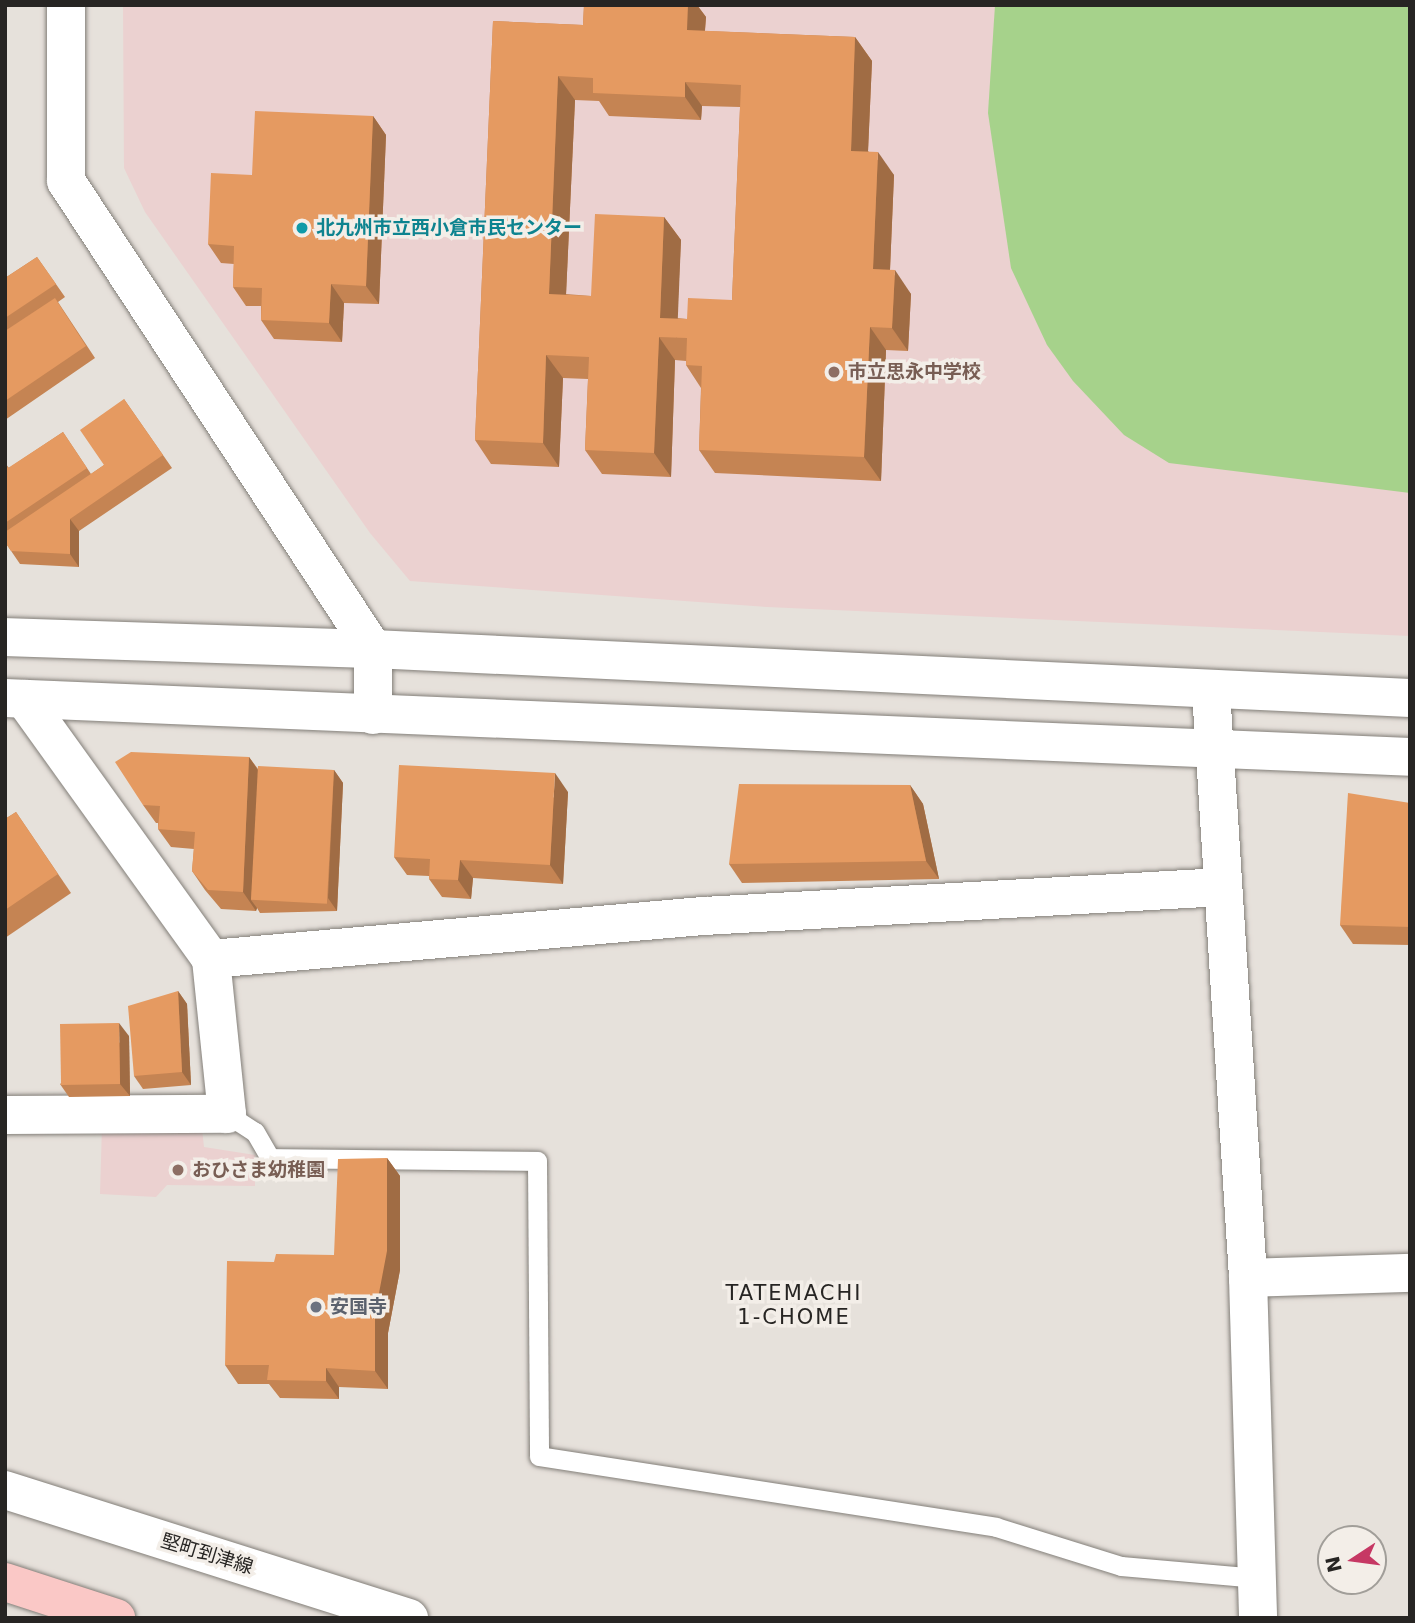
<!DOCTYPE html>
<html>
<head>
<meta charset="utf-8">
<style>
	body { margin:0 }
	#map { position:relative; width:1415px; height:1623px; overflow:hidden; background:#e6e1db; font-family:"DejaVu Sans","Noto Sans JP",sans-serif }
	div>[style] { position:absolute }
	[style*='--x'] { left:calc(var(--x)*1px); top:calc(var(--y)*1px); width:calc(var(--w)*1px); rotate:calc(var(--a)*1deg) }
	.education>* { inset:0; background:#ebd1d0 }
	.green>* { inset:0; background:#a6d28b }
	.roads { filter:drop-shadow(0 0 2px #837f79) drop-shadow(0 0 2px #837f79) }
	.service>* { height:19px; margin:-9.5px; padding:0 9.5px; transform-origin:9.5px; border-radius:9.5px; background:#fff }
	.minor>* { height:38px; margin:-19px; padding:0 19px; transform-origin:19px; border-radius:19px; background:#fff }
	.tertiary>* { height:38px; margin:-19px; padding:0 19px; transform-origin:19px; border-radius:19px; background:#fff }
	.secondary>* { height:38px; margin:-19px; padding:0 19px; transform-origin:19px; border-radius:19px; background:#fff }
	.trunk>* { height:38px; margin:-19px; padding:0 19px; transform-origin:19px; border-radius:19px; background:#fac8c6 }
	.wall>* { inset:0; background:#c58453 }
	.shaded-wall>* { inset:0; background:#a06c44 }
	.building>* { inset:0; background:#e59a61; transform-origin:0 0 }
	.dots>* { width:19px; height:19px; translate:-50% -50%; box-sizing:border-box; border:4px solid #f3eee8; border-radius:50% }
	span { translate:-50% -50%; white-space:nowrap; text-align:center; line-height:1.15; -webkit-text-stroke:7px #f3eee8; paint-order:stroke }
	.culture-label { font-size:19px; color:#0d838f; font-weight:700 }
	.left { translate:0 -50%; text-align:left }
	.education-label { font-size:19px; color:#785e54; font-weight:700 }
	.worship-label { font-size:19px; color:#5b616d; font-weight:700 }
	.street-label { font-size:19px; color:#272523 }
	.neighbourhood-label { font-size:21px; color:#272523; letter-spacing:2px }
	.frame { position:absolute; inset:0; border:7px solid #272523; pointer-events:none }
	.north { position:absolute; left:1317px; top:1525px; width:70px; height:70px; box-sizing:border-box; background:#f3eee8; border:2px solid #a19e99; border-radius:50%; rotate:257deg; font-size:19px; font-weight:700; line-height:28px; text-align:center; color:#272523 }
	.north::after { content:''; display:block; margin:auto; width:24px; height:32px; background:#c63864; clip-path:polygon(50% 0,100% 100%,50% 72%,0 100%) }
</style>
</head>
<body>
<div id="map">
	<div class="education">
		<div style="clip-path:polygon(123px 5px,1410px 5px,1410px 636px,767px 607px,410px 581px,370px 533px,145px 212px,124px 168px)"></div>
		<div style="clip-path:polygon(102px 1126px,202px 1129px,204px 1147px,255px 1155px,255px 1186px,167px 1185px,156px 1197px,100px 1194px)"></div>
	</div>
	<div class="green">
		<div style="clip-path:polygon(995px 5px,1410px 5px,1410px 493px,1169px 463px,1124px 435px,1073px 381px,1047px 345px,1011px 268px,988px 113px)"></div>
	</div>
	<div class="roads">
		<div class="service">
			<div style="--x:227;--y:1114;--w:33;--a:33"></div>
			<div style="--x:255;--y:1132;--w:30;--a:60"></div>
			<div style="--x:270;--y:1158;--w:267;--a:0.6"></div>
			<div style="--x:537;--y:1161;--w:295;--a:89.6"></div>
			<div style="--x:539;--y:1456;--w:462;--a:8.8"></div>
			<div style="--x:996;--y:1527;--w:131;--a:17.3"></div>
			<div style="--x:1121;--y:1566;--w:137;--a:5"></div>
		</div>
		<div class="minor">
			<div style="--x:1211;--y:691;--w:588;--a:86.39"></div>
			<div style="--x:1248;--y:1278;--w:340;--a:88.3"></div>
			<div style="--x:211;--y:959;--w:495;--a:-5"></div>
			<div style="--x:704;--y:916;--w:520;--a:-3.2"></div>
			<div style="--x:5;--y:1115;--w:222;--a:-0.3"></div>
			<div style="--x:227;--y:1114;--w:156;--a:-95.9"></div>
			<div style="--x:211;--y:959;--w:320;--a:-125.7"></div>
			<div style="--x:1248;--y:1278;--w:162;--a:-1.8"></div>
		</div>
		<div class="tertiary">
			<div style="--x:66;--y:5;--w:176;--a:90"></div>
			<div style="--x:66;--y:181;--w:560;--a:56.74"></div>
			<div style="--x:373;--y:649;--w:66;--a:90"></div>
			<div style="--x:5;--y:637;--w:368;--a:1.9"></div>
			<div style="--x:373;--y:649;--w:1038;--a:2.71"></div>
			<div style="--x:5;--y:698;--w:1406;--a:2.4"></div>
		</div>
		<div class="secondary">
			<div style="--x:5;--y:1490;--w:424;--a:17.6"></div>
		</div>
		<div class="trunk">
			<div style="--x:5;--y:1582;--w:117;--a:18"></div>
		</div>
	</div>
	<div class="wall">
		<div style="clip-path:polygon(evenodd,584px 5px,697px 5px,706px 17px,705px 31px,855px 37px,872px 61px,868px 151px,894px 175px,890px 270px,911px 294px,908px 351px,886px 350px,881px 481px,715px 473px,699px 450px,701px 388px,686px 365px,686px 361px,675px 360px,671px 477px,602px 474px,585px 450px,588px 379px,563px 378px,559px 467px,491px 464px,475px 440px,493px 21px,583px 25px,584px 5px,575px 100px,599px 101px,609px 116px,701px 120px,702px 106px,740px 107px,732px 300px,687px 319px,677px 318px,681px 240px,664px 217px,591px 296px,566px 294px,575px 100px)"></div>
		<div style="clip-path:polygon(373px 116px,386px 135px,379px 304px,344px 303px,342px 342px,274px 339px,261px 320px,261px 306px,246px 306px,233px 287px,234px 264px,221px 263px,208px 244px,252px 175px)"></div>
		<div style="clip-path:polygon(37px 257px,65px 297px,58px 302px,95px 358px,5px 420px,5px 278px)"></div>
		<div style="clip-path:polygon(124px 399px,172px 468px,79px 531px,79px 567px,20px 564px,5px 542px,5px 463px,9px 468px,63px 432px,91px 474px,104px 465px)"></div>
		<div style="clip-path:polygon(249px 757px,258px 769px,334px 770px,343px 783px,337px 911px,260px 913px,257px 908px,256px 911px,221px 909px,205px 890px,192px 871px,194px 849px,171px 847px,158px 829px,158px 823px,156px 823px,143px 805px)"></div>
		<div style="clip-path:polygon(910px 785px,923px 804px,939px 879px,742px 883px,729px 864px)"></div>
		<div style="clip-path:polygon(568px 792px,563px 884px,473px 878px,471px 899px,442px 897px,429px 879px,429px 876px,407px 875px,394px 857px)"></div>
		<div style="clip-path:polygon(1410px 803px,1410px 945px,1353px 944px,1340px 925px)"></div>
		<div style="clip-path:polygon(16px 812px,71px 893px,5px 938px,5px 819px)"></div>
		<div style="clip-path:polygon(178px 991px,187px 1004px,191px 1085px,143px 1089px,134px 1076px)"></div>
		<div style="clip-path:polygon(129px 1036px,130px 1096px,69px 1097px,60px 1084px)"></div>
		<div style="clip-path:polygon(387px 1158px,400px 1176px,400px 1270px,388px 1333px,388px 1389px,339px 1387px,339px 1399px,280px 1398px,269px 1384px,238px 1384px,225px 1365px,274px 1262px,334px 1255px)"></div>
	</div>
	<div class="shaded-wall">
		<div style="clip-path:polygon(684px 5px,697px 5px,706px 17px,703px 53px,687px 30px)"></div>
		<div style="clip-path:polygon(855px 37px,872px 61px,867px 174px,851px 151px)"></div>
		<div style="clip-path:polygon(558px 76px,575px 100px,565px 317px,549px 294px)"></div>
		<div style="clip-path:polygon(685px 82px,702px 106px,701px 120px,685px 97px)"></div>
		<div style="clip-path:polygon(373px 116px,386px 135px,379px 304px,366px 286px)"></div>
		<div style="clip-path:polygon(878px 152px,894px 175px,889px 293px,873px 269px)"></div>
		<div style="clip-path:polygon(664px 217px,681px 240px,677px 338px,660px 318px)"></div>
		<div style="clip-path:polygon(895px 270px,911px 294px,908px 351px,892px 328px)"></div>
		<div style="clip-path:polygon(331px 284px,344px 303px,342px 342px,329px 323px)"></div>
		<div style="clip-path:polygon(870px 327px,886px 350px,881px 481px,864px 457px)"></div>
		<div style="clip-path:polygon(659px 337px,675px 360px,671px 477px,654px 453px)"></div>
		<div style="clip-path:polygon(546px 355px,563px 378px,559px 467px,543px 443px)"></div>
		<div style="clip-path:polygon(70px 519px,79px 531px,79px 567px,70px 554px)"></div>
		<div style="clip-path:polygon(249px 757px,262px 776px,251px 900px,257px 908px,256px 911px,243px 892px)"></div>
		<div style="clip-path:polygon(334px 770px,343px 783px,337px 911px,328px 898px)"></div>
		<div style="clip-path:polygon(555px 773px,568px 792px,563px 884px,550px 865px)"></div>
		<div style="clip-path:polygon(910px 785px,923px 804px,939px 879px,926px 861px)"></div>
		<div style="clip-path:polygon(460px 860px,473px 878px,471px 899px,458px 880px)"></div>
		<div style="clip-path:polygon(178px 991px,187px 1004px,191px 1085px,182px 1072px)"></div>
		<div style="clip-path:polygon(119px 1023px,129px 1036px,130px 1096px,120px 1084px)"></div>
		<div style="clip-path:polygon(387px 1158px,400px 1176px,400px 1270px,388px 1333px,388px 1389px,375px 1371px,375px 1314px)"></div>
		<div style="clip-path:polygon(326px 1368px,339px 1387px,339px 1399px,326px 1381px)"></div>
	</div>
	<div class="building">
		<div style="clip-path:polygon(evenodd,584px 5px,688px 5px,687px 30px,855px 37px,851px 151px,878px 152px,873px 269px,895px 270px,892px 328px,870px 327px,864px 457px,699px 450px,702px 366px,686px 365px,687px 338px,659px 337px,654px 453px,585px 450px,589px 357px,546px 355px,543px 443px,475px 440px,493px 21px,583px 25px,584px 5px,558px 76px,593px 78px,593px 93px,685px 97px,685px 82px,741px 85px,732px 300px,688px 298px,687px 319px,660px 318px,664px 217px,595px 214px,591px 296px,549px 294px,558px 76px)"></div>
		<div style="clip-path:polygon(255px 111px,373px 116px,366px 286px,331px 284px,329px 323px,261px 320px,262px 288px,233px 287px,234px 246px,208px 244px,211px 173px,252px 175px)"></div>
		<div style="clip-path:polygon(37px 257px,56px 284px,5px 318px,5px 278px)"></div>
		<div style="clip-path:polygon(55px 298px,86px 346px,5px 401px,5px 331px)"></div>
		<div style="clip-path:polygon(124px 399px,163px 455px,70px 519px,70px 554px,11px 551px,5px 542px,5px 532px,104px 465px,80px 430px)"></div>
		<div style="clip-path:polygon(63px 432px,87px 468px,5px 523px,5px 464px,8px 468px)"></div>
		<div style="clip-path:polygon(131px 752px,249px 757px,243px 892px,208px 890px,192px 871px,195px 832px,158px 829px,160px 806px,143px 805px,115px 762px)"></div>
		<div style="clip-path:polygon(399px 765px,555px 773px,550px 865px,460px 860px,458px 880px,429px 879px,430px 859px,394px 857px)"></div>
		<div style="left:258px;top:766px;width:76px;height:134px;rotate:3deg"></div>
		<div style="clip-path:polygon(739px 784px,910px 785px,926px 861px,729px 864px)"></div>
		<div style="clip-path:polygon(1348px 793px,1410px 803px,1410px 927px,1340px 925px)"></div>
		<div style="clip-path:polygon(16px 812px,58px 874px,5px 910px,5px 819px)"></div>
		<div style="clip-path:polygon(178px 991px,182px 1072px,134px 1076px,128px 1006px)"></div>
		<div style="left:119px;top:1023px;width:61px;height:59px;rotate:89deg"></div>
		<div style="clip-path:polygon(387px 1158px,387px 1251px,375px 1314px,375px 1371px,326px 1368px,326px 1381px,267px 1380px,269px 1365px,225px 1365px,227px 1261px,274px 1262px,276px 1254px,334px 1255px,338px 1159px)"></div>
	</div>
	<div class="dots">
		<div style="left:302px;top:228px;background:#0f9aa8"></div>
		<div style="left:834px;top:372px;background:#8d6e63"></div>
		<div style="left:178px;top:1170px;background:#8d6e63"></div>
		<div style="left:316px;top:1307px;background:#6b7280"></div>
	</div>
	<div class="culture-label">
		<span class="left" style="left:316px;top:228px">北九州市立西小倉市民センター</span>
	</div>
	<div class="education-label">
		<span class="left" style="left:848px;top:372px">市立思永中学校</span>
		<span class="left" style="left:192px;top:1170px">おひさま幼稚園</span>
	</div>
	<div class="worship-label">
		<span class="left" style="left:330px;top:1307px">安国寺</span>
	</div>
	<div class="street-label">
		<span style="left:207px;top:1554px;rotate:17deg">堅町到津線</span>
	</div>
	<div class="neighbourhood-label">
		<span style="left:794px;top:1305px">TATEMACHI<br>1-CHOME</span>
	</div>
	<div class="frame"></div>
	<div class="north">N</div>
</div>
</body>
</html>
